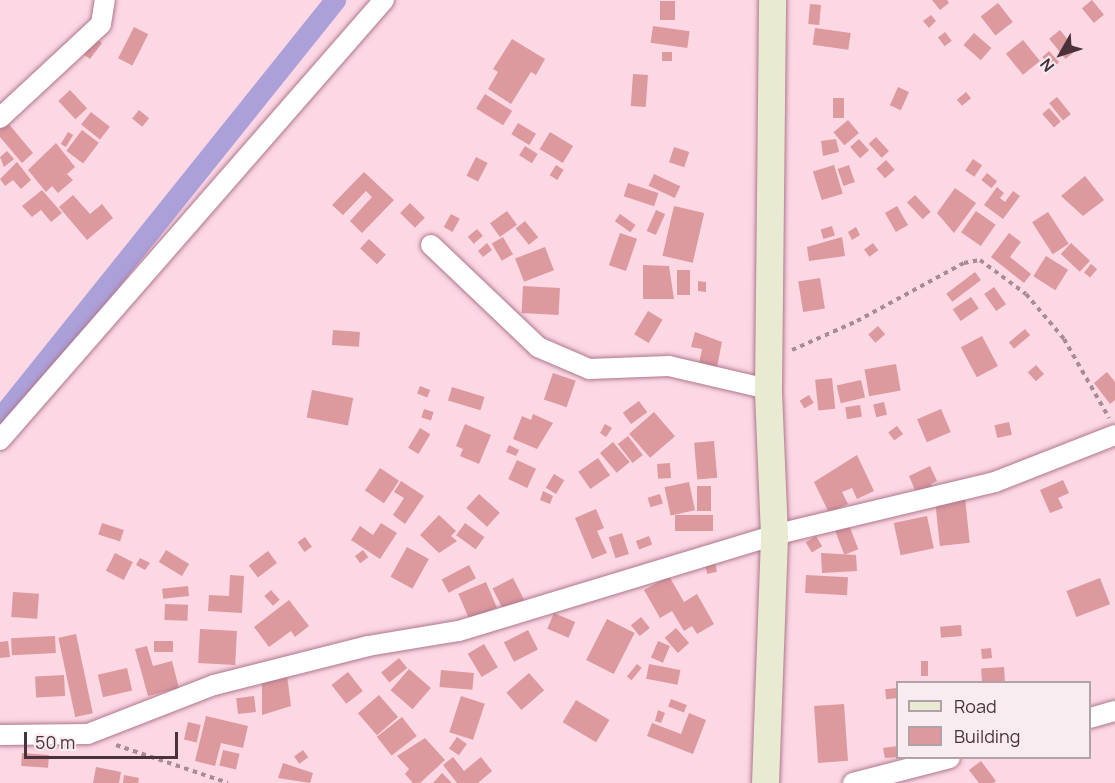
<!DOCTYPE html>
<html>
<head>
<meta charset="utf-8">
<style>
	body { margin:0 }
	#map { position:relative; width:1115px; height:783px; overflow:hidden; background:#fcd7e4; font-family:Manrope,sans-serif }
	div>[style] { position:absolute }
	[style*='--x'] { left:calc(var(--x)*1px); top:calc(var(--y)*1px); width:calc(var(--w)*1px); rotate:calc(var(--a)*1deg) }
	.canal>* { height:21px; margin:-10.5px; padding:0 10.5px; transform-origin:10.5px; border-radius:10.5px; background:#aca0d9 }
	.building>* { inset:0; background:#dc999e; transform-origin:0 0 }
	.path>* { height:4px; margin-top:-2px; transform-origin:0; background:repeating-linear-gradient(90deg,#a98a95 0 4.5px,transparent 0 9px) }
	.roads { filter:drop-shadow(0 0 2px #ae778d) drop-shadow(0 0 2px #ae778d) }
	.street>* { height:20px; margin:-10px; padding:0 10px; transform-origin:10px; border-radius:10px; background:#fff }
	.secondary>* { height:27px; margin:-13.5px; padding:0 13.5px; transform-origin:13.5px; border-radius:13.5px; background:#e8ebd2 }
	span { translate:-50% -50%; white-space:nowrap; text-align:center; line-height:1.15; -webkit-text-stroke:5px #f8ecf0; paint-order:stroke }
	.legend { position:absolute; left:896px; top:681px; width:195px; height:78px; box-sizing:border-box; background:#f8ecf0; border:2px solid #b2a2a8; margin:0; padding:8px 10px; list-style:none; font-size:18px; color:#49323b }
	.legend li { display:flex; align-items:center; gap:12px; height:30px }
	.legend b { width:30px; border:2px solid #b2a2a8 }
	.north { position:absolute; left:1031px; top:24px; width:60px; height:60px; -webkit-text-stroke:4px #f8ecf0; paint-order:stroke; rotate:231deg; font-size:16px; font-weight:700; line-height:24px; text-align:center; color:#49323b }
	.north::after { content:''; display:block; margin:auto; width:21px; height:27px; background:#49323b; clip-path:polygon(50% 0,100% 100%,50% 72%,0 100%) }
	.scale { position:absolute; left:24px; top:732px; width:154px; height:27px; box-sizing:border-box; border:3px solid #49323b; border-top:0; padding-left:8px; font-size:18px; line-height:21px; white-space:nowrap; color:#49323b; -webkit-text-stroke:4px #f8ecf0; paint-order:stroke }
</style>
</head>
<body>
<div id="map">
	<div class="canal">
		<div style="--x:0;--y:418;--w:536;--a:-51.29"></div>
	</div>
	<div class="building">
		<div style="clip-path:polygon(932px 0,947px 0,949px 3px,940px 10px)"></div>
		<div style="left:1092px;top:0;width:19px;height:13px;rotate:51deg"></div>
		<div style="left:660px;top:1px;width:15px;height:19px"></div>
		<div style="left:998px;top:3px;width:24px;height:22px;rotate:52deg"></div>
		<div style="left:810px;top:4px;width:11px;height:20px;rotate:5deg"></div>
		<div style="clip-path:polygon(931px 15px,936px 21px,929px 28px,923px 21px)"></div>
		<div style="left:653px;top:26px;width:37px;height:17px;rotate:8deg"></div>
		<div style="left:134px;top:27px;width:16px;height:35px;rotate:27deg"></div>
		<div style="left:815px;top:28px;width:36px;height:17px;rotate:8deg"></div>
		<div style="left:1060px;top:30px;width:26px;height:14px;rotate:51deg"></div>
		<div style="left:945px;top:32px;width:11px;height:9px;rotate:52deg"></div>
		<div style="left:974px;top:33px;width:23px;height:16px;rotate:41deg"></div>
		<div style="left:94px;top:37px;width:10px;height:20px;rotate:37deg"></div>
		<div style="clip-path:polygon(512px 39px,545px 59px,536px 75px,531px 72px,511px 104px,488px 89px,498px 72px,493px 69px)"></div>
		<div style="left:1023px;top:40px;width:27px;height:22px;rotate:51deg"></div>
		<div style="left:1049px;top:51px;width:15px;height:9px;rotate:48deg"></div>
		<div style="left:662px;top:52px;width:10px;height:9px"></div>
		<div style="left:633px;top:74px;width:15px;height:32px;rotate:4deg"></div>
		<div style="left:898px;top:87px;width:12px;height:20px;rotate:24deg"></div>
		<div style="left:70px;top:90px;width:25px;height:16px;rotate:47deg"></div>
		<div style="left:966px;top:92px;width:8px;height:12px;rotate:50deg"></div>
		<div style="left:485px;top:94px;width:32px;height:17px;rotate:32deg"></div>
		<div style="left:1057px;top:97px;width:22px;height:10px;rotate:51deg"></div>
		<div style="left:833px;top:98px;width:11px;height:20px"></div>
		<div style="left:1049px;top:108px;width:18px;height:9px;rotate:49deg"></div>
		<div style="left:139px;top:110px;width:13px;height:11px;rotate:39deg"></div>
		<div style="left:91px;top:112px;width:24px;height:16px;rotate:38deg"></div>
		<div style="left:848px;top:120px;width:17px;height:19px;rotate:50deg"></div>
		<div style="clip-path:polygon(8px 123px,33px 153px,22px 163px,0 137px,0 129px)"></div>
		<div style="left:518px;top:123px;width:21px;height:13px;rotate:31deg"></div>
		<div style="left:82px;top:130px;width:21px;height:26px;rotate:37deg"></div>
		<div style="left:68px;top:132px;width:6px;height:14px;rotate:31deg"></div>
		<div style="left:550px;top:132px;width:27px;height:20px;rotate:31deg"></div>
		<div style="left:876px;top:137px;width:19px;height:10px;rotate:47deg"></div>
		<div style="clip-path:polygon(836px 139px,839px 152px,823px 156px,821px 141px)"></div>
		<div style="left:859px;top:139px;width:15px;height:12px;rotate:48deg"></div>
		<div style="clip-path:polygon(56px 143px,75px 167px,67px 174px,73px 180px,58px 193px,52px 186px,46px 192px,28px 170px)"></div>
		<div style="left:525px;top:146px;width:15px;height:11px;rotate:32deg"></div>
		<div style="left:674px;top:147px;width:16px;height:16px;rotate:18deg"></div>
		<div style="clip-path:polygon(7px 151px,14px 159px,4px 167px,0 157px)"></div>
		<div style="left:476px;top:157px;width:13px;height:21px;rotate:27deg"></div>
		<div style="left:973px;top:159px;width:11px;height:14px;rotate:34deg"></div>
		<div style="left:886px;top:160px;width:13px;height:13px;rotate:48deg"></div>
		<div style="clip-path:polygon(17px 162px,31px 180px,21px 189px,13px 180px,5px 186px,0 179px)"></div>
		<div style="left:556px;top:165px;width:9px;height:12px;rotate:32deg"></div>
		<div style="left:834px;top:165px;width:30px;height:22px;rotate:73deg"></div>
		<div style="left:849px;top:165px;width:18px;height:12px;rotate:71deg"></div>
		<div style="clip-path:polygon(364px 172px,394px 200px,362px 233px,350px 221px,372px 197px,366px 191px,343px 215px,332px 205px)"></div>
		<div style="left:987px;top:173px;width:13px;height:9px;rotate:39deg"></div>
		<div style="left:654px;top:174px;width:29px;height:13px;rotate:25deg"></div>
		<div style="clip-path:polygon(1085px 176px,1104px 200px,1083px 216px,1061px 196px)"></div>
		<div style="left:628px;top:183px;width:32px;height:14px;rotate:18deg"></div>
		<div style="clip-path:polygon(997px 187px,1004px 193px,1000px 198px,1005px 202px,1013px 191px,1020px 196px,1003px 219px,984px 205px)"></div>
		<div style="clip-path:polygon(955px 188px,976px 203px,954px 233px,937px 213px)"></div>
		<div style="clip-path:polygon(42px 190px,62px 213px,51px 222px,41px 210px,32px 217px,22px 206px)"></div>
		<div style="clip-path:polygon(73px 195px,90px 214px,102px 204px,113px 218px,87px 240px,59px 207px)"></div>
		<div style="left:915px;top:195px;width:23px;height:11px;rotate:47deg"></div>
		<div style="left:410px;top:203px;width:21px;height:14px;rotate:45deg"></div>
		<div style="left:674px;top:206px;width:31px;height:51px;rotate:13deg"></div>
		<div style="left:897px;top:206px;width:22px;height:14px;rotate:60deg"></div>
		<div style="left:656px;top:210px;width:10px;height:23px;rotate:24deg"></div>
		<div style="left:507px;top:211px;width:17px;height:21px;rotate:54deg"></div>
		<div style="left:976px;top:211px;width:24px;height:26px;rotate:35deg"></div>
		<div style="left:1048px;top:212px;width:38px;height:19px;rotate:57deg"></div>
		<div style="left:451px;top:214px;width:10px;height:15px;rotate:29deg"></div>
		<div style="left:620px;top:214px;width:19px;height:9px;rotate:35deg"></div>
		<div style="left:525px;top:221px;width:21px;height:12px;rotate:51deg"></div>
		<div style="left:832px;top:226px;width:10px;height:12px;rotate:73deg"></div>
		<div style="clip-path:polygon(856px 227px,860px 235px,852px 240px,848px 232px)"></div>
		<div style="left:477px;top:229px;width:9px;height:12px;rotate:49deg"></div>
		<div style="left:620px;top:233px;width:18px;height:34px;rotate:19deg"></div>
		<div style="clip-path:polygon(1009px 233px,1021px 242px,1010px 257px,1031px 274px,1024px 283px,991px 257px)"></div>
		<div style="left:503px;top:237px;width:20px;height:13px;rotate:60deg"></div>
		<div style="clip-path:polygon(842px 237px,845px 256px,809px 261px,807px 247px)"></div>
		<div style="left:369px;top:239px;width:23px;height:13px;rotate:43deg"></div>
		<div style="clip-path:polygon(487px 243px,492px 250px,483px 257px,478px 251px)"></div>
		<div style="left:873px;top:243px;width:9px;height:11px;rotate:54deg"></div>
		<div style="left:1071px;top:243px;width:26px;height:15px;rotate:43deg"></div>
		<div style="left:545px;top:247px;width:25px;height:32px;rotate:69deg"></div>
		<div style="left:1046px;top:256px;width:26px;height:24px;rotate:32deg"></div>
		<div style="left:1091px;top:264px;width:8px;height:11px;rotate:40deg"></div>
		<div style="clip-path:polygon(643px 265px,669px 266px,674px 299px,643px 299px)"></div>
		<div style="left:677px;top:270px;width:13px;height:25px"></div>
		<div style="left:975px;top:272px;width:10px;height:36px;rotate:53deg"></div>
		<div style="left:820px;top:278px;width:31px;height:22px;rotate:81deg"></div>
		<div style="clip-path:polygon(698px 281px,706px 282px,706px 292px,698px 291px)"></div>
		<div style="left:523px;top:286px;width:37px;height:27px;rotate:3deg"></div>
		<div style="left:994px;top:287px;width:21px;height:12px;rotate:55deg"></div>
		<div style="left:971px;top:297px;width:14px;height:22px;rotate:56deg"></div>
		<div style="left:648px;top:311px;width:17px;height:27px;rotate:31deg"></div>
		<div style="left:878px;top:326px;width:11px;height:13px;rotate:49deg"></div>
		<div style="left:1025px;top:329px;width:8px;height:21px;rotate:50deg"></div>
		<div style="left:333px;top:330px;width:27px;height:15px;rotate:4deg"></div>
		<div style="clip-path:polygon(695px 332px,722px 342px,717px 367px,699px 364px,702px 349px,691px 347px)"></div>
		<div style="left:982px;top:336px;width:34px;height:24px;rotate:62deg"></div>
		<div style="left:896px;top:364px;width:27px;height:32px;rotate:80deg"></div>
		<div style="left:1036px;top:365px;width:12px;height:11px;rotate:48deg"></div>
		<div style="clip-path:polygon(1107px 372px,1115px 382px,1115px 400px,1110px 404px,1094px 383px)"></div>
		<div style="left:553px;top:373px;width:24px;height:28px;rotate:19deg"></div>
		<div style="left:832px;top:378px;width:31px;height:17px;rotate:84deg"></div>
		<div style="left:861px;top:380px;width:18px;height:25px;rotate:77deg"></div>
		<div style="left:420px;top:386px;width:11px;height:8px;rotate:22deg"></div>
		<div style="left:452px;top:387px;width:34px;height:14px;rotate:17deg"></div>
		<div style="left:312px;top:390px;width:42px;height:28px;rotate:11deg"></div>
		<div style="left:809px;top:395px;width:9px;height:11px;rotate:58deg"></div>
		<div style="left:639px;top:401px;width:14px;height:20px;rotate:54deg"></div>
		<div style="left:884px;top:402px;width:13px;height:11px;rotate:77deg"></div>
		<div style="left:860px;top:405px;width:12px;height:15px;rotate:81deg"></div>
		<div style="left:424px;top:409px;width:10px;height:9px;rotate:17deg"></div>
		<div style="left:941px;top:409px;width:25px;height:26px;rotate:67deg"></div>
		<div style="left:654px;top:412px;width:32px;height:33px;rotate:49deg"></div>
		<div style="clip-path:polygon(533px 414px,553px 423px,537px 449px,513px 439px,522px 416px,531px 420px)"></div>
		<div style="left:1009px;top:422px;width:13px;height:15px;rotate:77deg"></div>
		<div style="clip-path:polygon(465px 424px,491px 435px,479px 464px,460px 456px,463px 449px,456px 446px)"></div>
		<div style="clip-path:polygon(605px 424px,612px 428px,606px 437px,600px 433px)"></div>
		<div style="left:897px;top:426px;width:10px;height:11px;rotate:53deg"></div>
		<div style="left:420px;top:428px;width:12px;height:23px;rotate:31deg"></div>
		<div style="left:628px;top:436px;width:24px;height:13px;rotate:52deg"></div>
		<div style="left:714px;top:441px;width:37px;height:20px;rotate:85deg"></div>
		<div style="left:613px;top:442px;width:26px;height:17px;rotate:50deg"></div>
		<div style="clip-path:polygon(509px 445px,519px 450px,516px 456px,506px 452px)"></div>
		<div style="clip-path:polygon(857px 455px,874px 491px,857px 499px,852px 488px,842px 492px,848px 504px,829px 513px,814px 482px)"></div>
		<div style="left:598px;top:458px;width:21px;height:24px;rotate:55deg"></div>
		<div style="left:517px;top:460px;width:21px;height:21px;rotate:25deg"></div>
		<div style="left:670px;top:463px;width:15px;height:13px;rotate:86deg"></div>
		<div style="clip-path:polygon(930px 466px,937px 481px,931px 484px,934px 490px,918px 497px,909px 476px)"></div>
		<div style="left:380px;top:468px;width:23px;height:27px;rotate:34deg"></div>
		<div style="left:554px;top:474px;width:12px;height:16px;rotate:31deg"></div>
		<div style="clip-path:polygon(1063px 480px,1069px 493px,1058px 498px,1063px 508px,1050px 513px,1040px 490px)"></div>
		<div style="clip-path:polygon(401px 481px,424px 496px,405px 524px,393px 515px,404px 498px,394px 492px)"></div>
		<div style="left:689px;top:482px;width:29px;height:25px;rotate:78deg"></div>
		<div style="left:697px;top:486px;width:14px;height:25px"></div>
		<div style="clip-path:polygon(543px 491px,553px 496px,550px 504px,540px 500px)"></div>
		<div style="left:479px;top:494px;width:28px;height:19px;rotate:42deg"></div>
		<div style="left:660px;top:494px;width:10px;height:13px;rotate:73deg"></div>
		<div style="left:965px;top:498px;width:45px;height:30px;rotate:84deg"></div>
		<div style="clip-path:polygon(596px 509px,604px 528px,597px 531px,607px 553px,592px 559px,575px 518px)"></div>
		<div style="clip-path:polygon(439px 515px,456px 531px,451px 536px,457px 541px,439px 553px,420px 535px)"></div>
		<div style="left:675px;top:515px;width:38px;height:16px"></div>
		<div style="left:927px;top:516px;width:33px;height:34px;rotate:78deg"></div>
		<div style="left:102px;top:523px;width:23px;height:12px;rotate:18deg"></div>
		<div style="clip-path:polygon(381px 523px,397px 533px,380px 559px,351px 540px,360px 526px,373px 535px)"></div>
		<div style="left:465px;top:523px;width:24px;height:15px;rotate:36deg"></div>
		<div style="left:849px;top:525px;width:26px;height:15px;rotate:69deg"></div>
		<div style="left:622px;top:533px;width:22px;height:14px;rotate:72deg"></div>
		<div style="left:649px;top:536px;width:9px;height:14px;rotate:69deg"></div>
		<div style="left:816px;top:536px;width:12px;height:12px;rotate:59deg"></div>
		<div style="left:305px;top:537px;width:12px;height:9px;rotate:55deg"></div>
		<div style="left:407px;top:547px;width:25px;height:34px;rotate:29deg"></div>
		<div style="left:166px;top:550px;width:27px;height:14px;rotate:31deg"></div>
		<div style="left:363px;top:550px;width:9px;height:10px;rotate:54deg"></div>
		<div style="left:268px;top:551px;width:15px;height:24px;rotate:53deg"></div>
		<div style="left:115px;top:553px;width:20px;height:20px;rotate:27deg"></div>
		<div style="clip-path:polygon(821px 553px,856px 555px,857px 571px,822px 573px)"></div>
		<div style="clip-path:polygon(140px 558px,150px 563px,145px 570px,136px 565px)"></div>
		<div style="left:715px;top:563px;width:9px;height:10px;rotate:77deg"></div>
		<div style="left:469px;top:565px;width:15px;height:31px;rotate:62deg"></div>
		<div style="clip-path:polygon(230px 575px,244px 576px,242px 613px,208px 611px,209px 595px,229px 596px)"></div>
		<div style="left:806px;top:575px;width:42px;height:18px;rotate:3deg"></div>
		<div style="clip-path:polygon(669px 576px,684px 602px,697px 594px,714px 624px,697px 634px,692px 626px,684px 631px,672px 611px,660px 618px,644px 590px)"></div>
		<div style="left:513px;top:578px;width:25px;height:23px;rotate:63deg"></div>
		<div style="left:1100px;top:578px;width:28px;height:36px;rotate:69deg"></div>
		<div style="left:486px;top:582px;width:28px;height:30px;rotate:67deg"></div>
		<div style="left:188px;top:586px;width:10px;height:26px;rotate:84deg"></div>
		<div style="left:271px;top:590px;width:13px;height:9px;rotate:48deg"></div>
		<div style="left:13px;top:592px;width:26px;height:25px;rotate:4deg"></div>
		<div style="clip-path:polygon(289px 600px,309px 626px,295px 637px,291px 631px,269px 647px,254px 627px)"></div>
		<div style="left:165px;top:604px;width:23px;height:16px;rotate:2deg"></div>
		<div style="left:554px;top:613px;width:23px;height:17px;rotate:23deg"></div>
		<div style="left:641px;top:617px;width:14px;height:13px;rotate:51deg"></div>
		<div style="left:607px;top:619px;width:31px;height:46px;rotate:27deg"></div>
		<div style="left:961px;top:625px;width:11px;height:21px;rotate:85deg"></div>
		<div style="left:676px;top:628px;width:20px;height:15px;rotate:49deg"></div>
		<div style="left:200px;top:629px;width:37px;height:34px;rotate:3deg"></div>
		<div style="left:528px;top:630px;width:22px;height:27px;rotate:63deg"></div>
		<div style="left:76px;top:634px;width:81px;height:18px;rotate:78deg"></div>
		<div style="left:55px;top:636px;width:17px;height:44px;rotate:87deg"></div>
		<div style="clip-path:polygon(8px 641px,10px 657px,0 658px,0 642px)"></div>
		<div style="left:154px;top:641px;width:19px;height:11px"></div>
		<div style="left:658px;top:641px;width:13px;height:18px;rotate:23deg"></div>
		<div style="left:484px;top:644px;width:27px;height:19px;rotate:59deg"></div>
		<div style="clip-path:polygon(147px 646px,153px 666px,172px 661px,179px 688px,148px 696px,135px 649px)"></div>
		<div style="left:991px;top:648px;width:10px;height:10px;rotate:84deg"></div>
		<div style="left:399px;top:658px;width:13px;height:23px;rotate:51deg"></div>
		<div style="left:921px;top:661px;width:7px;height:15px"></div>
		<div style="left:637px;top:664px;width:6px;height:16px;rotate:39deg"></div>
		<div style="left:649px;top:664px;width:32px;height:15px;rotate:11deg"></div>
		<div style="left:1004px;top:667px;width:15px;height:23px;rotate:86deg"></div>
		<div style="left:127px;top:668px;width:23px;height:30px;rotate:77deg"></div>
		<div style="left:409px;top:669px;width:29px;height:28px;rotate:41deg"></div>
		<div style="left:441px;top:670px;width:33px;height:17px;rotate:5deg"></div>
		<div style="left:348px;top:672px;width:24px;height:21px;rotate:52deg"></div>
		<div style="left:529px;top:673px;width:23px;height:30px;rotate:49deg"></div>
		<div style="left:64px;top:675px;width:21px;height:29px;rotate:87deg"></div>
		<div style="clip-path:polygon(287px 675px,291px 706px,262px 715px,262px 678px)"></div>
		<div style="left:897px;top:688px;width:10px;height:12px;rotate:84deg"></div>
		<div style="left:379px;top:695px;width:29px;height:28px;rotate:49deg"></div>
		<div style="left:254px;top:696px;width:16px;height:18px;rotate:83deg"></div>
		<div style="left:461px;top:696px;width:25px;height:38px;rotate:18deg"></div>
		<div style="left:671px;top:699px;width:17px;height:8px;rotate:21deg"></div>
		<div style="left:576px;top:700px;width:39px;height:26px;rotate:31deg"></div>
		<div style="left:844px;top:704px;width:57px;height:30px;rotate:86deg"></div>
		<div style="clip-path:polygon(658px 710px,665px 713px,661px 723px,655px 721px)"></div>
		<div style="clip-path:polygon(689px 713px,706px 720px,693px 754px,647px 736px,652px 723px,681px 734px)"></div>
		<div style="clip-path:polygon(206px 716px,248px 726px,243px 748px,221px 743px,215px 766px,195px 761px)"></div>
		<div style="left:402px;top:717px;width:24px;height:32px;rotate:52deg"></div>
		<div style="left:188px;top:722px;width:13px;height:18px;rotate:13deg"></div>
		<div style="left:457px;top:737px;width:12px;height:14px;rotate:35deg"></div>
		<div style="clip-path:polygon(425px 738px,445px 760px,420px 783px,413px 783px,405px 774px,409px 769px,397px 756px)"></div>
		<div style="clip-path:polygon(898px 746px,898px 757px,885px 758px,883px 748px)"></div>
		<div style="left:223px;top:750px;width:17px;height:16px;rotate:13deg"></div>
		<div style="left:303px;top:750px;width:9px;height:11px;rotate:54deg"></div>
		<div style="left:22px;top:753px;width:27px;height:13px;rotate:4deg"></div>
		<div style="clip-path:polygon(453px 757px,464px 771px,481px 757px,492px 771px,478px 783px,457px 783px,443px 765px)"></div>
		<div style="clip-path:polygon(981px 761px,996px 781px,993px 783px,979px 783px,969px 770px)"></div>
		<div style="clip-path:polygon(283px 763px,313px 773px,310px 783px,278px 778px)"></div>
		<div style="clip-path:polygon(96px 767px,121px 772px,119px 783px,93px 783px)"></div>
		<div style="clip-path:polygon(442px 773px,452px 783px,433px 783px)"></div>
		<div style="clip-path:polygon(124px 775px,139px 778px,138px 783px,123px 783px)"></div>
	</div>
	<div class="path">
		<div style="--x:792;--y:350;--w:71;--a:-24"></div>
		<div style="--x:857;--y:321;--w:122;--a:-28.5"></div>
		<div style="--x:964;--y:263;--w:16;--a:-11"></div>
		<div style="--x:980;--y:260;--w:57;--a:36.5"></div>
		<div style="--x:1026;--y:294;--w:59;--a:49.8"></div>
		<div style="--x:1064;--y:339;--w:91;--a:60.3"></div>
		<div style="--x:116;--y:745;--w:118;--a:18.7"></div>
	</div>
	<div class="roads">
		<div class="street">
			<div style="--x:0;--y:118;--w:138;--a:-42.9"></div>
			<div style="--x:101;--y:24;--w:24;--a:-81"></div>
			<div style="--x:431;--y:245;--w:148;--a:43.6"></div>
			<div style="--x:538;--y:347;--w:56;--a:23.3"></div>
			<div style="--x:589;--y:369;--w:80;--a:-2.1"></div>
			<div style="--x:669;--y:366;--w:102;--a:13.1"></div>
			<div style="--x:0;--y:440;--w:584;--a:-48.89"></div>
			<div style="--x:1090;--y:718;--w:26;--a:-16"></div>
			<div style="--x:0;--y:735;--w:88;--a:-0.7"></div>
			<div style="--x:88;--y:734;--w:135;--a:-21.3"></div>
			<div style="--x:214;--y:685;--w:159;--a:-14.2"></div>
			<div style="--x:368;--y:646;--w:92;--a:-9.4"></div>
			<div style="--x:459;--y:631;--w:329;--a:-16.9"></div>
			<div style="--x:774;--y:535;--w:227;--a:-13.5"></div>
			<div style="--x:995;--y:482;--w:129;--a:-21.4"></div>
			<div style="--x:853;--y:783;--w:100;--a:-14.5"></div>
		</div>
		<div class="secondary">
			<div style="--x:765;--y:783;--w:248;--a:-87.9"></div>
			<div style="--x:774;--y:535;--w:146;--a:-92.4"></div>
			<div style="--x:768;--y:389;--w:389;--a:-89.4"></div>
		</div>
	</div>
	<ul class="legend">
	<li><b style="height:8px;background:#e8ebd2"></b>Road</li>
	<li><b style="height:16px;background:#dc999e"></b>Building</li>
	</ul>
	<div class="north">N</div>
	<div class="scale">50 m</div>
</div>
</body>
</html>
